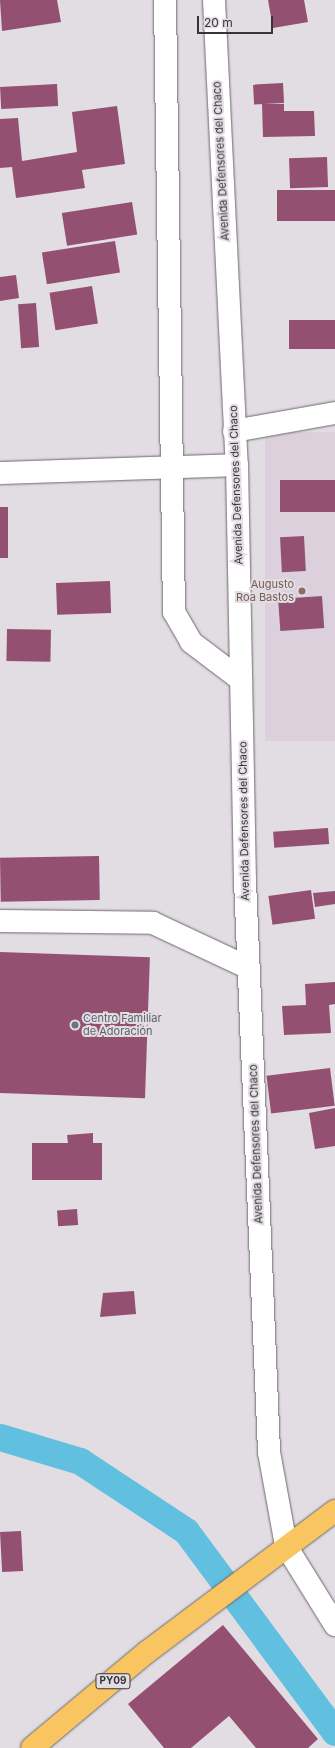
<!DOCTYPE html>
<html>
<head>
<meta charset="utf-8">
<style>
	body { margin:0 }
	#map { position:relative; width:335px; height:1748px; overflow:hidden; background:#e2dce3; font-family:Inter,sans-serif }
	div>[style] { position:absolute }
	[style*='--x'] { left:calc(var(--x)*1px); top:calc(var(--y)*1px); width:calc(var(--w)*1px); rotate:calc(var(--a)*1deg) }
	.built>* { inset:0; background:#dcd0dd; transform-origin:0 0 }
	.canal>* { height:27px; margin:-13.5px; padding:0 13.5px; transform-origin:13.5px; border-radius:13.5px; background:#61bfdf }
	.building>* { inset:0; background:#945071; transform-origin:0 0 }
	.roads { filter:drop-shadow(0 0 1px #6d676e) drop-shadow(0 0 1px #6d676e) }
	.street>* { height:22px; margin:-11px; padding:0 11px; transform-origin:11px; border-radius:11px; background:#fff }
	.highway>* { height:22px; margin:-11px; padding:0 11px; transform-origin:11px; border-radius:11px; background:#f8c561 }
	.dots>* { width:11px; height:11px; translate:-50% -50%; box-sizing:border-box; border:2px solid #e2dce3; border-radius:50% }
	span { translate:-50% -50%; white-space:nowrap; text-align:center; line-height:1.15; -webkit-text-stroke:4px #e2dce3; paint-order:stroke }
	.shield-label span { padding:1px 3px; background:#e2dce3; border:1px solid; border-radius:3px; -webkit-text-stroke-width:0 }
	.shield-label { font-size:10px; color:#373437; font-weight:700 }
	.street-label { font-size:11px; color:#373437 }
	.education-label { font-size:11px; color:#785e54 }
	.right { translate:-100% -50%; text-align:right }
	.worship-label { font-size:11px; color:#5b616d }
	.left { translate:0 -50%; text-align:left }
	.scale { position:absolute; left:197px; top:16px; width:76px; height:18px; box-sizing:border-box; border:2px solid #373437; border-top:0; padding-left:5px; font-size:12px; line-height:14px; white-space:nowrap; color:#373437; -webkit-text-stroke:3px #e2dce3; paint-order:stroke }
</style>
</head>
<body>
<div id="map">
	<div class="built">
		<div style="left:335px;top:432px;width:309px;height:70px;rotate:90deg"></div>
	</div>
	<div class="canal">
		<div style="--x:0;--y:1437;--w:84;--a:16.7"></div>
		<div style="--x:80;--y:1461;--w:127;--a:33.4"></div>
		<div style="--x:186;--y:1531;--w:250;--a:53.5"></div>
	</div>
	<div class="building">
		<div style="clip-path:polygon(0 0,57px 0,61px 22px,2px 31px)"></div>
		<div style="clip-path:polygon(268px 0,304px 0,308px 22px,273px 28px)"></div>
		<div style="left:283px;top:83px;width:20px;height:30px;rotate:87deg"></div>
		<div style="left:57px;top:84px;width:22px;height:57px;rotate:87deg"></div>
		<div style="clip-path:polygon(262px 104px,284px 104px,284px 111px,314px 111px,315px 136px,263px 137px)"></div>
		<div style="clip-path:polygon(117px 106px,125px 164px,82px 170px,85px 188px,16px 198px,12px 167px,0 168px,0 119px,18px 118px,22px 161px,77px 152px,72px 112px)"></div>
		<div style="left:327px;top:157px;width:30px;height:38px;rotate:88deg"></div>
		<div style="left:335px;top:190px;width:31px;height:58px;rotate:90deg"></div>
		<div style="left:132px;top:202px;width:33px;height:71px;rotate:81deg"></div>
		<div style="left:115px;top:241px;width:32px;height:74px;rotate:81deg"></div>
		<div style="clip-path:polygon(16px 275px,19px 298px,0 301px,0 277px)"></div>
		<div style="left:92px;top:286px;width:38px;height:43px;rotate:81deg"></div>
		<div style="left:36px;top:303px;width:44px;height:18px;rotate:86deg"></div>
		<div style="left:335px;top:320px;width:29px;height:46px;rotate:90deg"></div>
		<div style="left:335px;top:480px;width:32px;height:55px;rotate:90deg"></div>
		<div style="left:0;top:507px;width:8px;height:51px"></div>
		<div style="left:304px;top:536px;width:35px;height:24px;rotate:87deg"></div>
		<div style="left:110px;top:581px;width:32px;height:54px;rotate:88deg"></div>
		<div style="left:322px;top:596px;width:32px;height:44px;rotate:86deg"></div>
		<div style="left:7px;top:629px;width:44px;height:32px;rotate:1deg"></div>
		<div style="left:328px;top:828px;width:16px;height:55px;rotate:86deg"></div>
		<div style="left:99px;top:856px;width:44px;height:99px;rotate:89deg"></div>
		<div style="left:311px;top:890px;width:29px;height:43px;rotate:82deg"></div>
		<div style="clip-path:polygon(335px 891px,335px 904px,315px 907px,313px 893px)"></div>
		<div style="left:0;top:952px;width:150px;height:141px;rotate:2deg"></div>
		<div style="clip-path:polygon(335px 982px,335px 1004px,329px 1005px,331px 1033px,284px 1035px,282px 1006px,306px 1005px,305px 984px)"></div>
		<div style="left:330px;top:1068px;width:38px;height:64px;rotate:83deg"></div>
		<div style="clip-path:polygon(335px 1108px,335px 1146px,315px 1149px,309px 1113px)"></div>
		<div style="clip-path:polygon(93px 1133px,93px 1143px,102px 1143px,102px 1180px,32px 1180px,32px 1143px,68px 1143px,67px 1135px)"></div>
		<div style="left:77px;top:1209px;width:16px;height:20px;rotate:86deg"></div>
		<div style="clip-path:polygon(134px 1291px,136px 1314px,100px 1317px,103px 1293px)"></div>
		<div style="left:21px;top:1531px;width:40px;height:21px;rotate:87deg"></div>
		<div style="clip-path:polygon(223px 1625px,318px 1739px,308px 1748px,256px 1748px,229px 1716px,191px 1748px,164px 1748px,128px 1704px)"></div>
	</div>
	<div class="roads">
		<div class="street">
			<div style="--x:165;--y:0;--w:612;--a:89.16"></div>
			<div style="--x:174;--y:612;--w:34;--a:60"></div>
			<div style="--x:191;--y:642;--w:63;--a:37.2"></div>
			<div style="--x:214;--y:0;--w:466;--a:87.2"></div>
			<div style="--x:237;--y:465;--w:416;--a:88.9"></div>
			<div style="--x:245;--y:881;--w:572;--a:87.59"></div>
			<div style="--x:269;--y:1452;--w:96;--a:79.7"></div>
			<div style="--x:286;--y:1546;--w:93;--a:58.2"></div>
			<div style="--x:234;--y:431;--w:103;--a:-10.1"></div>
			<div style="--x:0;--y:473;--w:237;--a:-1.9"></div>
			<div style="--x:0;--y:921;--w:153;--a:0.7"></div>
			<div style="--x:153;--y:923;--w:106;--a:25.1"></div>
		</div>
		<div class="highway">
			<div style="--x:32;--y:1748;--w:150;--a:-39.9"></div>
			<div style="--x:147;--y:1652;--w:235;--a:-36.9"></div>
		</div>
	</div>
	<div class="dots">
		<div style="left:302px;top:591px;background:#8d6e63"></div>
		<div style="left:75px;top:1025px;background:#6b7280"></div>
	</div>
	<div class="shield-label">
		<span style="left:113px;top:1681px">PY09</span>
	</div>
	<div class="street-label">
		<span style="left:221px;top:161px;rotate:-93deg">Avenida Defensores del Chaco</span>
		<span style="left:236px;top:485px;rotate:-92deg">Avenida Defensores del Chaco</span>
		<span style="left:244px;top:821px;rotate:-91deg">Avenida Defensores del Chaco</span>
		<span style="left:256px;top:1144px;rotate:-92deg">Avenida Defensores del Chaco</span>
	</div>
	<div class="education-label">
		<span class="right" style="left:294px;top:591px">Augusto<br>Roa Bastos</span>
	</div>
	<div class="worship-label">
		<span class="left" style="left:83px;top:1025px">Centro Familiar<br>de Adoración</span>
	</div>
	<div class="scale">20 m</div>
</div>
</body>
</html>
